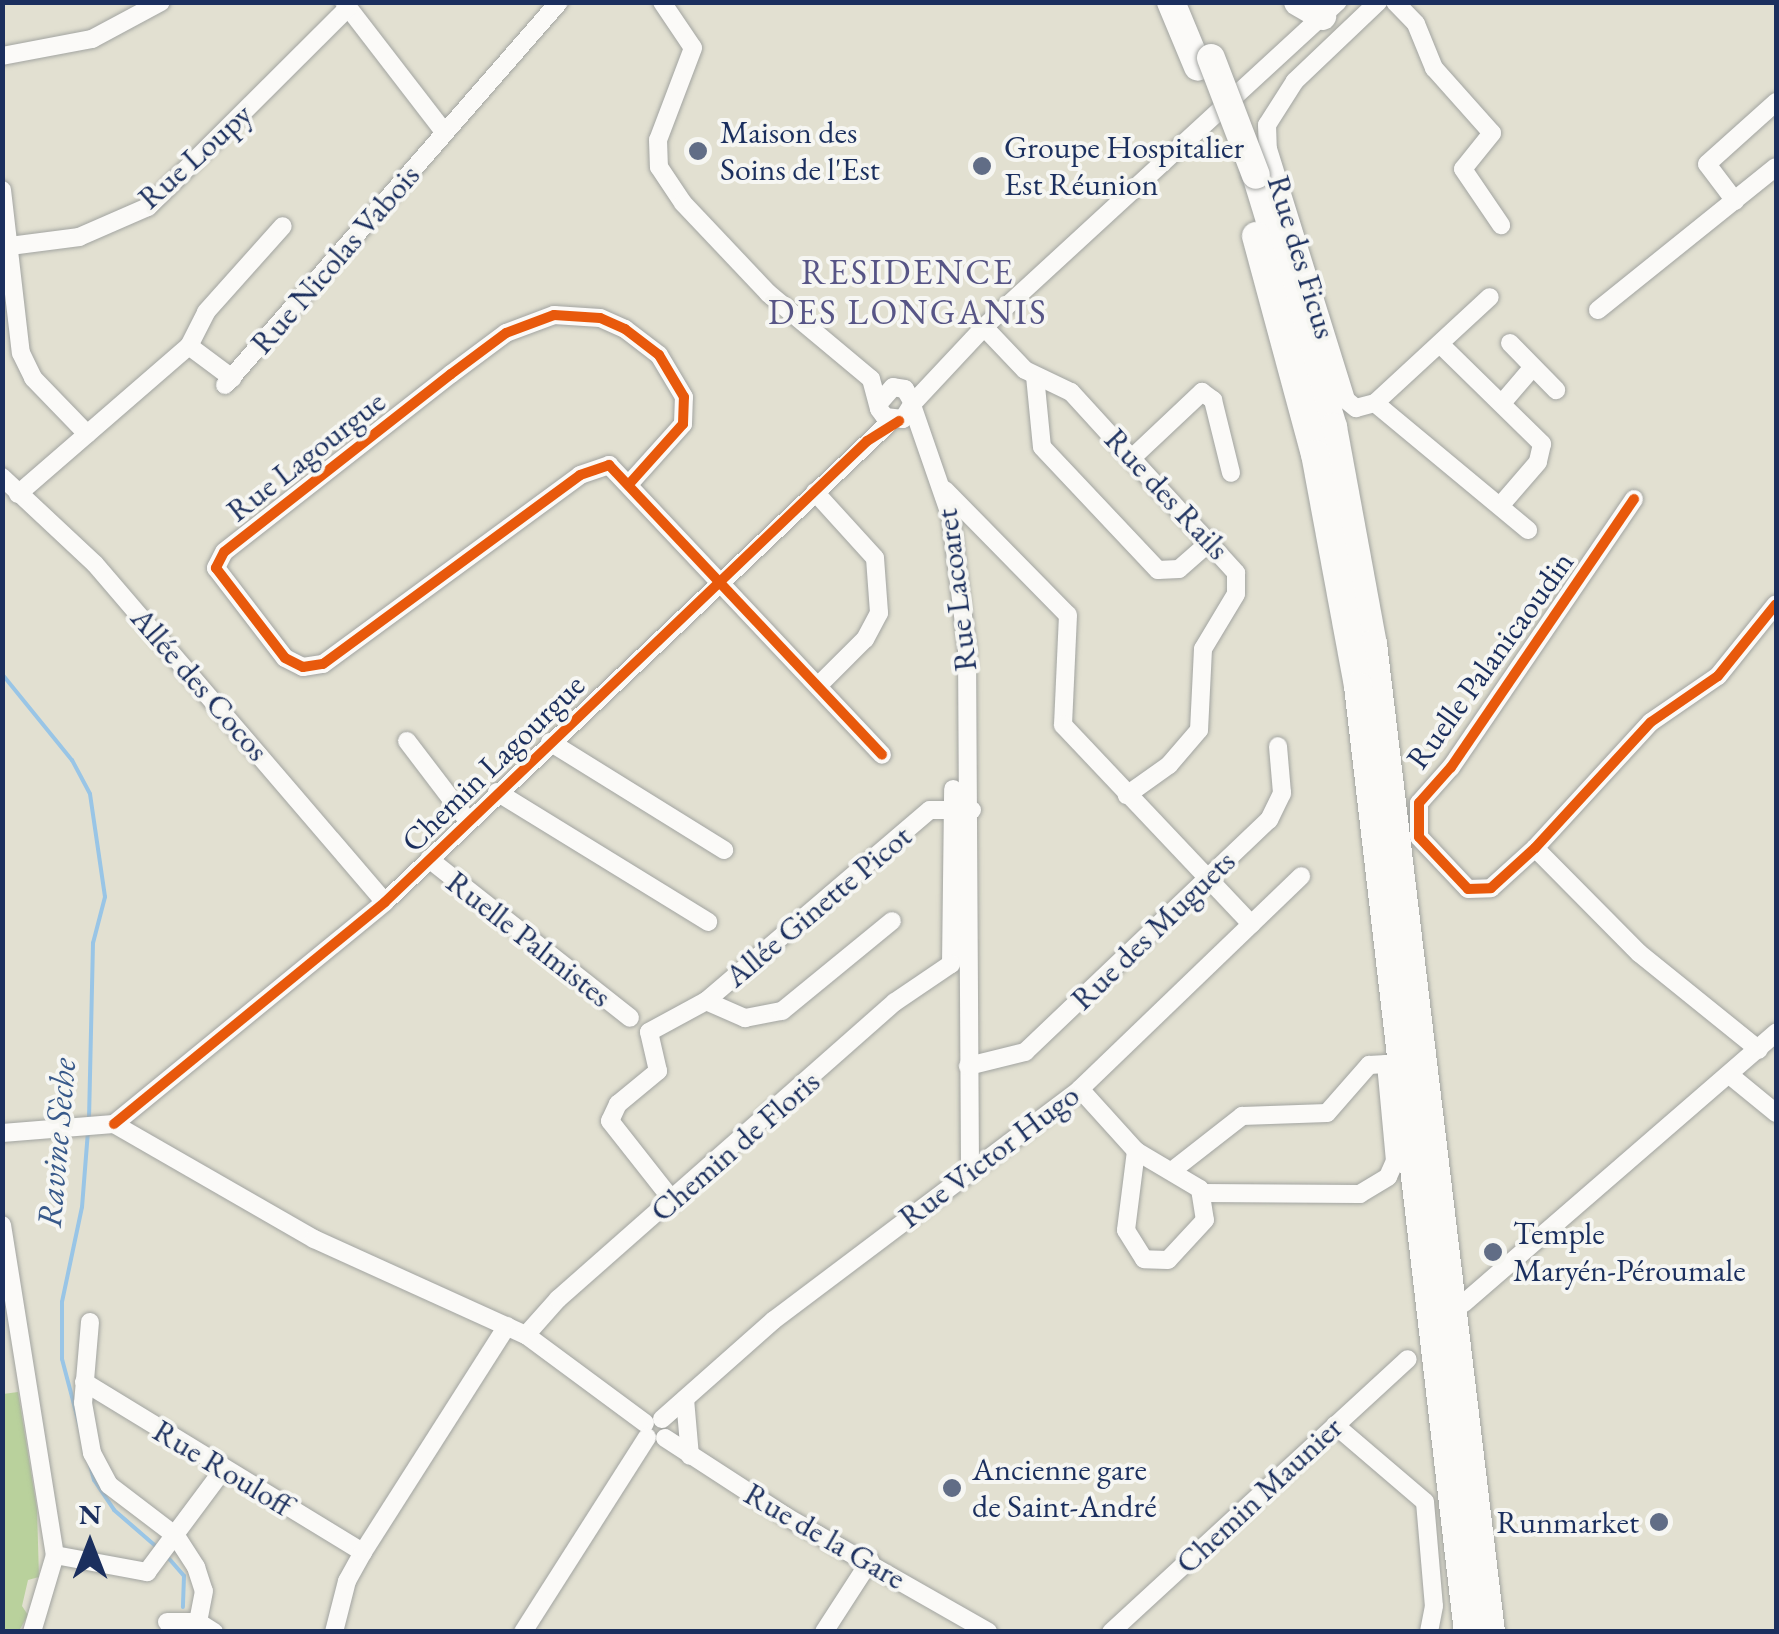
<!DOCTYPE html>
<html>
<head>
<meta charset="utf-8">
<style>
	body { margin:0 }
	#map { position:relative; width:1779px; height:1634px; overflow:hidden; background:#e2e0d1; font-family:"EB Garamond",serif }
	div>[style] { position:absolute }
	[style*='--x'] { left:calc(var(--x)*1px); top:calc(var(--y)*1px); width:calc(var(--w)*1px); rotate:calc(var(--a)*1deg) }
	.green>* { inset:0; background:#b9d19c }
	.stream>* { height:4px; margin:-2px; padding:0 2px; transform-origin:2px; border-radius:2px; background:#99c5e6 }
	.roads { filter:drop-shadow(0 0 2px #a2a4a1) drop-shadow(0 0 2px #a2a4a1) }
	.minor>* { height:18px; margin:-9px; padding:0 9px; transform-origin:9px; border-radius:9px; background:#fbfaf8 }
	.highway>* { height:28px; margin:-14px; padding:0 14px; transform-origin:14px; border-radius:14px; background:#fbfaf8 }
	.bridges { filter:drop-shadow(0 0 2px #a2a4a1) drop-shadow(0 0 2px #a2a4a1) }
	.highway-bridge>* { height:28px; margin:-14px; padding:0 14px; transform-origin:14px; border-radius:14px; background:#fbfaf8 }
	.cycleway>* { height:10px; margin:-5px; padding:0 5px; transform-origin:5px; border-radius:5px; background:#e8590c }
	.dots>* { width:28px; height:28px; translate:-50% -50%; box-sizing:border-box; border:5px solid #f6f6f2; border-radius:50% }
	span { translate:-50% -50%; white-space:nowrap; text-align:center; line-height:1.15; -webkit-text-stroke:8px #f6f6f2; paint-order:stroke }
	.poi-label { font-size:32px; color:#1b2f5e }
	.left { translate:0 -50%; text-align:left }
	.right { translate:-100% -50%; text-align:right }
	.street-label { font-size:32px; color:#1b2f5e }
	.neighbourhood-label { font-size:35px; color:#575586; letter-spacing:2.5px }
	.water-label { font-size:35px; color:#38598a; font-style:italic }
	.frame { position:absolute; inset:0; border:5px solid #1b2f5e; pointer-events:none }
	.north { position:absolute; left:40px; top:1494px; width:100px; height:100px; -webkit-text-stroke:8px #f6f6f2; paint-order:stroke; rotate:0deg; font-size:28px; font-weight:700; line-height:40px; text-align:center; color:#1b2f5e }
	.north::after { content:''; display:block; margin:auto; width:35px; height:45px; background:#1b2f5e; clip-path:polygon(50% 0,100% 100%,50% 72%,0 100%) }
</style>
</head>
<body>
<div id="map">
	<div class="green">
		<div style="clip-path:polygon(18px 1392px,37px 1509px,39px 1577px,28px 1580px,22px 1606px,28px 1615px,19px 1631px,3px 1631px,3px 1394px)"></div>
	</div>
	<div class="stream">
		<div style="--x:2;--y:674;--w:111;--a:50.9"></div>
		<div style="--x:72;--y:760;--w:38;--a:62"></div>
		<div style="--x:90;--y:794;--w:104;--a:81.7"></div>
		<div style="--x:105;--y:897;--w:48;--a:104.6"></div>
		<div style="--x:93;--y:943;--w:179;--a:91.3"></div>
		<div style="--x:88;--y:1131;--w:76;--a:94.5"></div>
		<div style="--x:82;--y:1207;--w:97;--a:101.9"></div>
		<div style="--x:62;--y:1302;--w:57;--a:90"></div>
		<div style="--x:62;--y:1359;--w:125;--a:75.2"></div>
		<div style="--x:94;--y:1480;--w:36;--a:56"></div>
		<div style="--x:114;--y:1510;--w:58;--a:40.8"></div>
		<div style="--x:165;--y:1554;--w:29;--a:49"></div>
		<div style="--x:184;--y:1576;--w:31;--a:92"></div>
	</div>
	<div class="roads">
		<div class="minor">
			<div style="--x:344;--y:2;--w:164;--a:52.4"></div>
			<div style="--x:662;--y:2;--w:55;--a:56"></div>
			<div style="--x:693;--y:48;--w:98;--a:110.8"></div>
			<div style="--x:658;--y:140;--w:27;--a:88"></div>
			<div style="--x:659;--y:167;--w:43;--a:56.3"></div>
			<div style="--x:683;--y:203;--w:124;--a:46.6"></div>
			<div style="--x:768;--y:293;--w:134;--a:39.9"></div>
			<div style="--x:871;--y:379;--w:31;--a:75"></div>
			<div style="--x:879;--y:409;--w:10;--a:53"></div>
			<div style="--x:885;--y:417;--w:18;--a:6"></div>
			<div style="--x:903;--y:419;--w:19;--a:-58"></div>
			<div style="--x:913;--y:403;--w:16;--a:-120"></div>
			<div style="--x:905;--y:389;--w:12;--a:-171"></div>
			<div style="--x:893;--y:387;--w:21;--a:131"></div>
			<div style="--x:1378;--y:2;--w:115;--a:136.4"></div>
			<div style="--x:1295;--y:81;--w:52;--a:122.5"></div>
			<div style="--x:1267;--y:125;--w:24;--a:88"></div>
			<div style="--x:1268;--y:149;--w:263;--a:72.7"></div>
			<div style="--x:1346;--y:400;--w:13;--a:39"></div>
			<div style="--x:1356;--y:408;--w:20;--a:-15"></div>
			<div style="--x:1375;--y:403;--w:156;--a:-42.7"></div>
			<div style="--x:1395;--y:2;--w:30;--a:46"></div>
			<div style="--x:1416;--y:24;--w:48;--a:67.8"></div>
			<div style="--x:1434;--y:68;--w:87;--a:48.3"></div>
			<div style="--x:1492;--y:133;--w:46;--a:128.9"></div>
			<div style="--x:1463;--y:169;--w:68;--a:55.8"></div>
			<div style="--x:2;--y:56;--w:92;--a:-10.7"></div>
			<div style="--x:92;--y:39;--w:78;--a:-28.2"></div>
			<div style="--x:2;--y:190;--w:164;--a:83.4"></div>
			<div style="--x:21;--y:353;--w:28;--a:64"></div>
			<div style="--x:33;--y:378;--w:78;--a:46"></div>
			<div style="--x:1735;--y:201;--w:46;--a:-127.1"></div>
			<div style="--x:1707;--y:164;--w:93;--a:-41.9"></div>
			<div style="--x:10;--y:246;--w:70;--a:-7.4"></div>
			<div style="--x:79;--y:237;--w:75;--a:-23.5"></div>
			<div style="--x:148;--y:207;--w:282;--a:-44.9"></div>
			<div style="--x:1598;--y:310;--w:228;--a:-38.8"></div>
			<div style="--x:984;--y:327;--w:59;--a:46.4"></div>
			<div style="--x:1025;--y:370;--w:51;--a:25.6"></div>
			<div style="--x:1071;--y:392;--w:245;--a:47.6"></div>
			<div style="--x:1236;--y:573;--w:21;--a:90"></div>
			<div style="--x:1236;--y:594;--w:64;--a:121"></div>
			<div style="--x:1203;--y:649;--w:81;--a:92.8"></div>
			<div style="--x:1199;--y:730;--w:46;--a:130.6"></div>
			<div style="--x:1169;--y:765;--w:52;--a:144.5"></div>
			<div style="--x:1510;--y:343;--w:66;--a:45.6"></div>
			<div style="--x:1440;--y:344;--w:143;--a:44.4"></div>
			<div style="--x:1542;--y:444;--w:18;--a:103"></div>
			<div style="--x:1538;--y:462;--w:58;--a:130.8"></div>
			<div style="--x:189;--y:346;--w:54;--a:36.7"></div>
			<div style="--x:1035;--y:376;--w:71;--a:84.4"></div>
			<div style="--x:1042;--y:447;--w:169;--a:46.7"></div>
			<div style="--x:1158;--y:570;--w:21;--a:-3"></div>
			<div style="--x:1179;--y:569;--w:44;--a:-41.3"></div>
			<div style="--x:225;--y:385;--w:508;--a:-48.91"></div>
			<div style="--x:1503;--y:402;--w:45;--a:-49.5"></div>
			<div style="--x:913;--y:403;--w:104;--a:-46.9"></div>
			<div style="--x:984;--y:327;--w:481;--a:-42.6"></div>
			<div style="--x:1375;--y:403;--w:199;--a:39.7"></div>
			<div style="--x:913;--y:408;--w:116;--a:70.9"></div>
			<div style="--x:951;--y:518;--w:131;--a:83"></div>
			<div style="--x:967;--y:648;--w:522;--a:89.67"></div>
			<div style="--x:1133;--y:457;--w:95;--a:-43.3"></div>
			<div style="--x:1202;--y:392;--w:14;--a:36"></div>
			<div style="--x:1213;--y:400;--w:75;--a:76.1"></div>
			<div style="--x:2;--y:477;--w:127;--a:43.1"></div>
			<div style="--x:95;--y:564;--w:445;--a:49.4"></div>
			<div style="--x:631;--y:482;--w:78;--a:-48.1"></div>
			<div style="--x:683;--y:424;--w:27;--a:-88"></div>
			<div style="--x:684;--y:397;--w:49;--a:-120.8"></div>
			<div style="--x:659;--y:355;--w:43;--a:-142.6"></div>
			<div style="--x:625;--y:329;--w:27;--a:-156"></div>
			<div style="--x:600;--y:318;--w:46;--a:-176.3"></div>
			<div style="--x:554;--y:315;--w:51;--a:159.4"></div>
			<div style="--x:506;--y:333;--w:69;--a:143.3"></div>
			<div style="--x:451;--y:374;--w:288;--a:141.9"></div>
			<div style="--x:224;--y:552;--w:18;--a:117"></div>
			<div style="--x:216;--y:568;--w:113;--a:52.5"></div>
			<div style="--x:285;--y:658;--w:20;--a:27"></div>
			<div style="--x:303;--y:667;--w:20;--a:-9"></div>
			<div style="--x:323;--y:664;--w:319;--a:-36.3"></div>
			<div style="--x:580;--y:475;--w:31;--a:-19"></div>
			<div style="--x:609;--y:465;--w:398;--a:46.7"></div>
			<div style="--x:945;--y:490;--w:175;--a:45.5"></div>
			<div style="--x:1068;--y:615;--w:110;--a:92.6"></div>
			<div style="--x:1063;--y:725;--w:274;--a:46.6"></div>
			<div style="--x:815;--y:492;--w:89;--a:47.7"></div>
			<div style="--x:875;--y:558;--w:55;--a:85.8"></div>
			<div style="--x:879;--y:613;--w:30;--a:118"></div>
			<div style="--x:865;--y:639;--w:65;--a:135"></div>
			<div style="--x:18;--y:494;--w:226;--a:-40.9"></div>
			<div style="--x:189;--y:346;--w:38;--a:-63"></div>
			<div style="--x:206;--y:312;--w:115;--a:-48.2"></div>
			<div style="--x:1634;--y:499;--w:325;--a:124.3"></div>
			<div style="--x:1451;--y:767;--w:48;--a:131.6"></div>
			<div style="--x:1419;--y:803;--w:34;--a:90"></div>
			<div style="--x:1419;--y:837;--w:71;--a:46.7"></div>
			<div style="--x:1468;--y:889;--w:23;--a:-2"></div>
			<div style="--x:1491;--y:888;--w:59;--a:-42.3"></div>
			<div style="--x:1535;--y:848;--w:171;--a:-47.4"></div>
			<div style="--x:1651;--y:722;--w:81;--a:-34.5"></div>
			<div style="--x:1718;--y:676;--w:92;--a:-51.1"></div>
			<div style="--x:407;--y:741;--w:101;--a:52.7"></div>
			<div style="--x:550;--y:742;--w:205;--a:31.8"></div>
			<div style="--x:497;--y:792;--w:248;--a:31.6"></div>
			<div style="--x:1535;--y:848;--w:148;--a:45.3"></div>
			<div style="--x:1639;--y:953;--w:154;--a:38.9"></div>
			<div style="--x:429;--y:859;--w:256;--a:38.3"></div>
			<div style="--x:951;--y:964;--w:175;--a:-89.3"></div>
			<div style="--x:706;--y:1001;--w:43;--a:23.6"></div>
			<div style="--x:745;--y:1018;--w:38;--a:-11"></div>
			<div style="--x:782;--y:1011;--w:142;--a:-39.3"></div>
			<div style="--x:968;--y:1066;--w:59;--a:-13.8"></div>
			<div style="--x:1025;--y:1052;--w:337;--a:-43.6"></div>
			<div style="--x:1269;--y:820;--w:30;--a:-64"></div>
			<div style="--x:1282;--y:793;--w:47;--a:-94.9"></div>
			<div style="--x:1732;--y:1077;--w:57;--a:39.3"></div>
			<div style="--x:1080;--y:1089;--w:84;--a:47.9"></div>
			<div style="--x:1136;--y:1151;--w:74;--a:30.7"></div>
			<div style="--x:1200;--y:1189;--w:31;--a:81"></div>
			<div style="--x:1205;--y:1220;--w:54;--a:132.8"></div>
			<div style="--x:1168;--y:1260;--w:24;--a:-178"></div>
			<div style="--x:1144;--y:1259;--w:34;--a:-122"></div>
			<div style="--x:1126;--y:1230;--w:80;--a:-82.8"></div>
			<div style="--x:114;--y:1124;--w:350;--a:-39.3"></div>
			<div style="--x:385;--y:902;--w:700;--a:-43.55"></div>
			<div style="--x:2;--y:1133;--w:112;--a:-4.6"></div>
			<div style="--x:114;--y:1124;--w:231;--a:29.9"></div>
			<div style="--x:314;--y:1239;--w:233;--a:24.4"></div>
			<div style="--x:526;--y:1335;--w:148;--a:36.5"></div>
			<div style="--x:1173;--y:1170;--w:88;--a:-38"></div>
			<div style="--x:1242;--y:1116;--w:85;--a:-2"></div>
			<div style="--x:1327;--y:1113;--w:64;--a:-48.8"></div>
			<div style="--x:1369;--y:1065;--w:17;--a:-3"></div>
			<div style="--x:1386;--y:1064;--w:97;--a:84.7"></div>
			<div style="--x:1395;--y:1161;--w:17;--a:114"></div>
			<div style="--x:1388;--y:1177;--w:33;--a:149"></div>
			<div style="--x:1360;--y:1194;--w:159;--a:-179.6"></div>
			<div style="--x:673;--y:1201;--w:102;--a:-128.2"></div>
			<div style="--x:610;--y:1121;--w:19;--a:-65"></div>
			<div style="--x:618;--y:1104;--w:52;--a:-39.5"></div>
			<div style="--x:658;--y:1071;--w:40;--a:-103"></div>
			<div style="--x:649;--y:1032;--w:65;--a:-28.5"></div>
			<div style="--x:706;--y:1001;--w:294;--a:-40.5"></div>
			<div style="--x:930;--y:810;--w:42;--a:0"></div>
			<div style="--x:2;--y:1225;--w:334;--a:80.9"></div>
			<div style="--x:55;--y:1555;--w:80;--a:106.6"></div>
			<div style="--x:1464;--y:1303;--w:413;--a:-40.9"></div>
			<div style="--x:90;--y:1322;--w:81;--a:94.9"></div>
			<div style="--x:83;--y:1403;--w:51;--a:79.8"></div>
			<div style="--x:92;--y:1453;--w:36;--a:62"></div>
			<div style="--x:109;--y:1485;--w:84;--a:37.3"></div>
			<div style="--x:176;--y:1536;--w:37;--a:57"></div>
			<div style="--x:196;--y:1567;--w:25;--a:72"></div>
			<div style="--x:204;--y:1591;--w:32;--a:101"></div>
			<div style="--x:526;--y:1335;--w:48;--a:-48.4"></div>
			<div style="--x:558;--y:1299;--w:449;--a:-41.4"></div>
			<div style="--x:895;--y:1002;--w:68;--a:-34.2"></div>
			<div style="--x:84;--y:1382;--w:327;--a:31.4"></div>
			<div style="--x:685;--y:1399;--w:57;--a:85"></div>
			<div style="--x:662;--y:1419;--w:149;--a:-41.5"></div>
			<div style="--x:774;--y:1320;--w:383;--a:-37"></div>
			<div style="--x:1080;--y:1089;--w:307;--a:-43.9"></div>
			<div style="--x:1335;--y:1425;--w:118;--a:40.5"></div>
			<div style="--x:1425;--y:1502;--w:104;--a:85.1"></div>
			<div style="--x:1434;--y:1606;--w:26;--a:101"></div>
			<div style="--x:665;--y:1438;--w:143;--a:33"></div>
			<div style="--x:785;--y:1516;--w:234;--a:29.7"></div>
			<div style="--x:55;--y:1555;--w:94;--a:10.5"></div>
			<div style="--x:147;--y:1572;--w:127;--a:-53.3"></div>
			<div style="--x:167;--y:1622;--w:31;--a:0"></div>
			<div style="--x:198;--y:1622;--w:19;--a:32"></div>
			<div style="--x:334;--y:1632;--w:53;--a:-75.7"></div>
			<div style="--x:347;--y:1581;--w:33;--a:-61"></div>
			<div style="--x:363;--y:1552;--w:268;--a:-57.5"></div>
			<div style="--x:523;--y:1632;--w:231;--a:-57.5"></div>
			<div style="--x:824;--y:1632;--w:85;--a:-57.1"></div>
			<div style="--x:1111;--y:1632;--w:403;--a:-42.6"></div>
		</div>
		<div class="highway">
			<div style="--x:1171;--y:2;--w:70;--a:67.4"></div>
			<div style="--x:1298;--y:2;--w:28;--a:30"></div>
			<div style="--x:1256;--y:175;--w:264;--a:73"></div>
			<div style="--x:1333;--y:427;--w:221;--a:79.6"></div>
			<div style="--x:1373;--y:644;--w:995;--a:83.19"></div>
			<div style="--x:1256;--y:236;--w:226;--a:74.9"></div>
			<div style="--x:1315;--y:454;--w:236;--a:79.5"></div>
			<div style="--x:1358;--y:686;--w:952;--a:83.37"></div>
		</div>
	</div>
	<div class="bridges">
		<div class="highway-bridge">
			<div style="--x:1211;--y:58;--w:125;--a:69"></div>
		</div>
	</div>
	<div class="cycleway">
		<div style="--x:631;--y:482;--w:78;--a:-48.1"></div>
		<div style="--x:683;--y:424;--w:27;--a:-88"></div>
		<div style="--x:684;--y:397;--w:49;--a:-120.8"></div>
		<div style="--x:659;--y:355;--w:43;--a:-142.6"></div>
		<div style="--x:625;--y:329;--w:27;--a:-156"></div>
		<div style="--x:600;--y:318;--w:46;--a:-176.3"></div>
		<div style="--x:554;--y:315;--w:51;--a:159.4"></div>
		<div style="--x:506;--y:333;--w:69;--a:143.3"></div>
		<div style="--x:451;--y:374;--w:288;--a:141.9"></div>
		<div style="--x:224;--y:552;--w:18;--a:117"></div>
		<div style="--x:216;--y:568;--w:113;--a:52.5"></div>
		<div style="--x:285;--y:658;--w:20;--a:27"></div>
		<div style="--x:303;--y:667;--w:20;--a:-9"></div>
		<div style="--x:323;--y:664;--w:319;--a:-36.3"></div>
		<div style="--x:580;--y:475;--w:31;--a:-19"></div>
		<div style="--x:609;--y:465;--w:398;--a:46.7"></div>
		<div style="--x:1634;--y:499;--w:325;--a:124.3"></div>
		<div style="--x:1451;--y:767;--w:48;--a:131.6"></div>
		<div style="--x:1419;--y:803;--w:34;--a:90"></div>
		<div style="--x:1419;--y:837;--w:71;--a:46.7"></div>
		<div style="--x:1468;--y:889;--w:23;--a:-2"></div>
		<div style="--x:1491;--y:888;--w:59;--a:-42.3"></div>
		<div style="--x:1535;--y:848;--w:171;--a:-47.4"></div>
		<div style="--x:1651;--y:722;--w:81;--a:-34.5"></div>
		<div style="--x:1718;--y:676;--w:92;--a:-51.1"></div>
		<div style="--x:114;--y:1124;--w:350;--a:-39.3"></div>
		<div style="--x:385;--y:902;--w:667;--a:-43.72"></div>
		<div style="--x:867;--y:441;--w:38;--a:-32"></div>
	</div>
	<div class="dots">
		<div style="left:698px;top:151px;background:#616d86"></div>
		<div style="left:982px;top:166px;background:#616d86"></div>
		<div style="left:1493px;top:1252px;background:#616d86"></div>
		<div style="left:952px;top:1488px;background:#616d86"></div>
		<div style="left:1659px;top:1522px;background:#616d86"></div>
	</div>
	<div class="poi-label">
		<span class="left" style="left:720px;top:151px">Maison des<br>Soins de l'Est</span>
		<span class="left" style="left:1004px;top:166px">Groupe Hospitalier<br>Est Réunion</span>
		<span class="left" style="left:1513px;top:1252px">Temple<br>Maryén-Péroumale</span>
		<span class="left" style="left:972px;top:1488px">Ancienne gare<br>de Saint-André</span>
		<span class="right" style="left:1639px;top:1522px">Runmarket</span>
	</div>
	<div class="street-label">
		<span style="left:195px;top:156px;rotate:-42deg">Rue Loupy</span>
		<span style="left:1302px;top:257px;rotate:73deg">Rue des Ficus</span>
		<span style="left:335px;top:259px;rotate:-49deg">Rue Nicolas Vabois</span>
		<span style="left:306px;top:456px;rotate:-38deg">Rue Lagourgue</span>
		<span style="left:1167px;top:494px;rotate:47deg">Rue des Rails</span>
		<span style="left:956px;top:590px;rotate:-97deg">Rue Lacoaret</span>
		<span style="left:1490px;top:660px;rotate:-54deg">Ruelle Palanicaoudin</span>
		<span style="left:200px;top:684px;rotate:49deg">Allée des Cocos</span>
		<span style="left:493px;top:763px;rotate:-44deg">Chemin Lagourgue</span>
		<span style="left:818px;top:906px;rotate:-40deg">Allée Ginette Picot</span>
		<span style="left:1153px;top:930px;rotate:-44deg">Rue des Muguets</span>
		<span style="left:529px;top:939px;rotate:38deg">Ruelle Palmistes</span>
		<span style="left:735px;top:1146px;rotate:-41deg">Chemin de Floris</span>
		<span style="left:989px;top:1156px;rotate:-37deg">Rue Victor Hugo</span>
		<span style="left:223px;top:1468px;rotate:31deg">Rue Rouloff</span>
		<span style="left:1259px;top:1495px;rotate:-43deg">Chemin Maunier</span>
		<span style="left:825px;top:1536px;rotate:30deg">Rue de la Gare</span>
	</div>
	<div class="neighbourhood-label">
		<span style="left:908px;top:292px">RESIDENCE<br>DES LONGANIS</span>
	</div>
	<div class="water-label">
		<span style="left:56px;top:1143px;rotate:-85deg">Ravine Sèche</span>
	</div>
	<div class="frame"></div>
	<div class="north">N</div>
</div>
</body>
</html>
